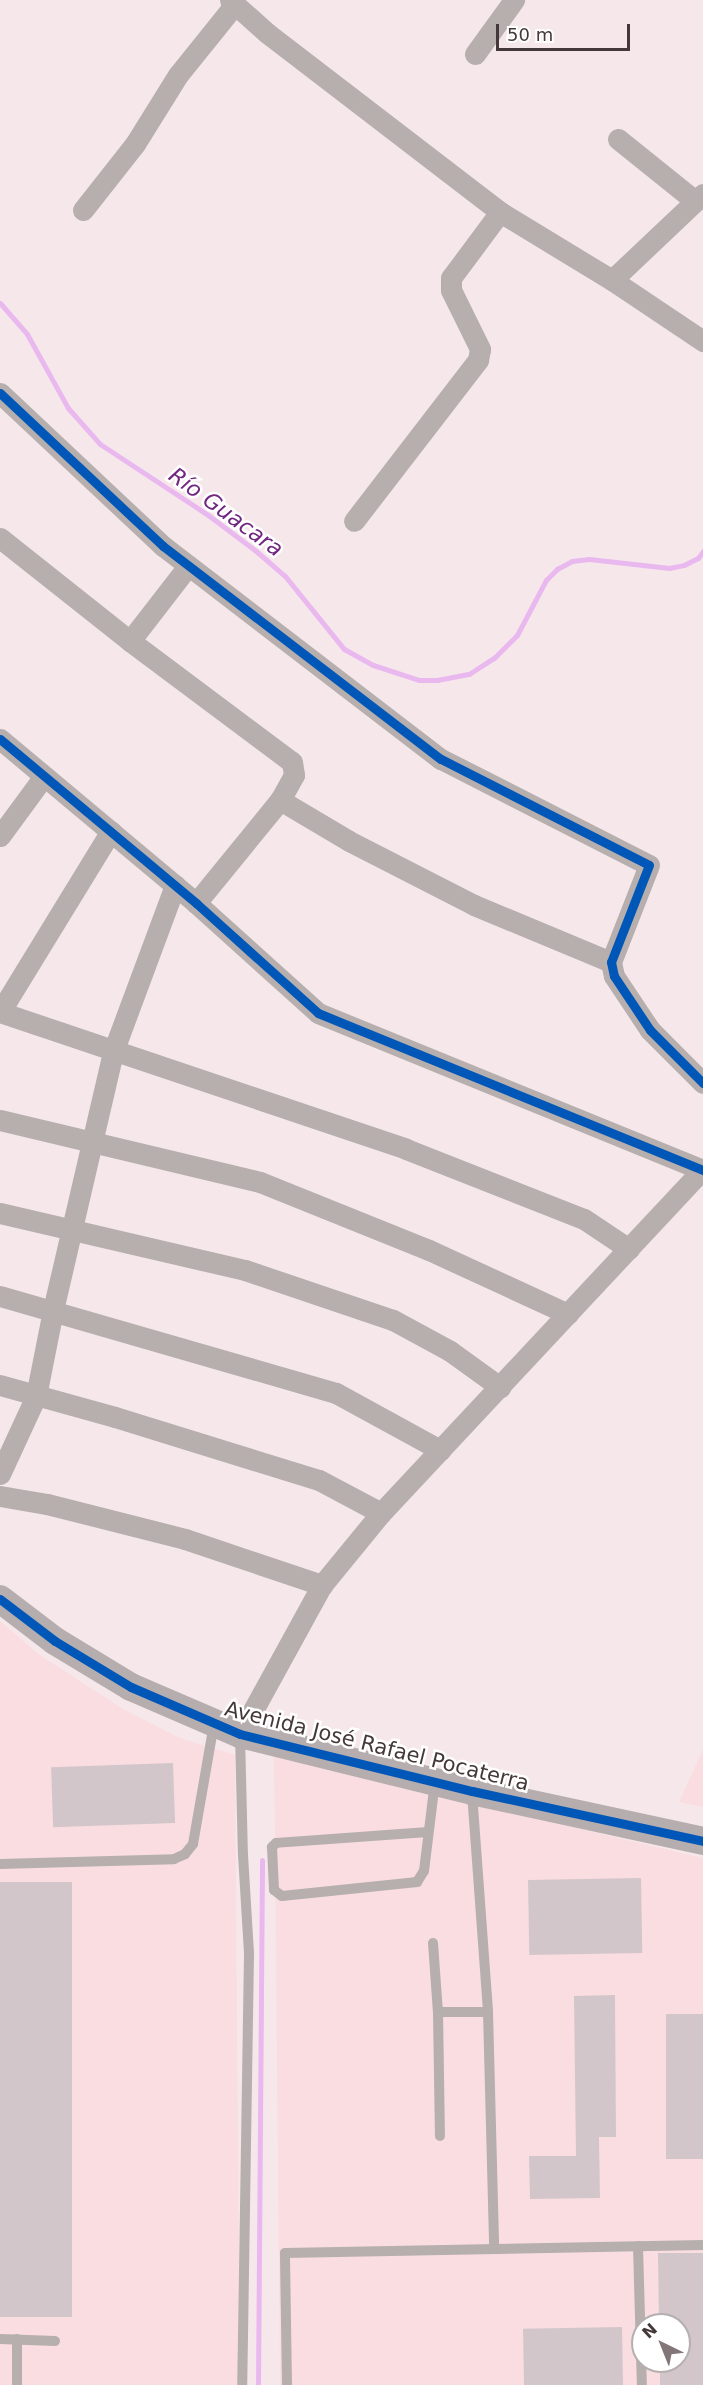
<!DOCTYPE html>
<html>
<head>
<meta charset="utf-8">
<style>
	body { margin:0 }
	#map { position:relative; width:703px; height:2385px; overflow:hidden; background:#f6e8ea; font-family:"DejaVu Sans",sans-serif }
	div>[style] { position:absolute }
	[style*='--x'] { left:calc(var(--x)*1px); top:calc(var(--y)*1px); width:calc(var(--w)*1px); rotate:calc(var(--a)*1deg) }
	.built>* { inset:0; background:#fadde1 }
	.stream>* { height:5px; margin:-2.5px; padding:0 2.5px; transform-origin:2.5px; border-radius:2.5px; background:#e9b8ef }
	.building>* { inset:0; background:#d2c6ca; transform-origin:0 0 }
	.lane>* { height:10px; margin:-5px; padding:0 5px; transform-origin:5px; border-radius:5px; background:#b6afae }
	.street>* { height:21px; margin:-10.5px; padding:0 10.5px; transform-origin:10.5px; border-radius:10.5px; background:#b6afae }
	.secondary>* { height:28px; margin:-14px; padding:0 14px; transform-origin:14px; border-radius:14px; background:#b6aeae }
	.cycleway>* { height:9px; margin:-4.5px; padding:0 4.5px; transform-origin:4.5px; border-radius:4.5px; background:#0057b8 }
	span { translate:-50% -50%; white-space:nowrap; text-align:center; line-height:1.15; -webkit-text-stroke:5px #fff; paint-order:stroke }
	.street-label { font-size:21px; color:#45383a }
	.water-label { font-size:22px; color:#712681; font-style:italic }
	.north { position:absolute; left:631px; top:2313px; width:60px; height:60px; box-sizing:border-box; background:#fff; border:2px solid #b5afb0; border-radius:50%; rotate:317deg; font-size:16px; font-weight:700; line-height:24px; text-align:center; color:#45383a }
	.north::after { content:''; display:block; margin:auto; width:21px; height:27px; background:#837678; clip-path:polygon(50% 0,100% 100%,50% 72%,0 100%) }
	.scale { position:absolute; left:496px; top:24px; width:134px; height:27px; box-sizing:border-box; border:3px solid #45383a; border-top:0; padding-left:8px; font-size:18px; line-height:21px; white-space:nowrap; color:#45383a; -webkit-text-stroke:4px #fff; paint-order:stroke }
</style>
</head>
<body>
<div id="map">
	<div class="built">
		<div style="clip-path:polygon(0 1621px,37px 1653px,123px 1709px,180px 1738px,235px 1755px,240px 2385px,0 2385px)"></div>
		<div style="clip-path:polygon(703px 1749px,703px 1807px,679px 1802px)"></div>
		<div style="clip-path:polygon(evenodd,274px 1756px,703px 1858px,703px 2385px,280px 2385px,274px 1756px,643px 2325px,679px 2325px,679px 2361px,643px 2361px,643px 2325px)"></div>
	</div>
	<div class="stream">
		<div style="--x:0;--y:303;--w:41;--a:48.9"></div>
		<div style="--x:27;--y:334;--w:85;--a:61"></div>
		<div style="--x:68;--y:408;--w:48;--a:48.4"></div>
		<div style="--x:100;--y:444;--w:129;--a:33.3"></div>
		<div style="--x:208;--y:515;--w:60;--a:36.9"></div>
		<div style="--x:256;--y:551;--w:38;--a:41"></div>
		<div style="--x:285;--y:576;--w:94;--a:51.1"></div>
		<div style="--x:344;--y:649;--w:33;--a:29"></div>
		<div style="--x:373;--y:665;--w:48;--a:18.1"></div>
		<div style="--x:419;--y:680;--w:18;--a:0"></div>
		<div style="--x:437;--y:680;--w:33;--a:-11"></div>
		<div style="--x:469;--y:674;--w:30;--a:-33"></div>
		<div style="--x:494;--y:658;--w:33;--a:-45"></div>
		<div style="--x:517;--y:635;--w:62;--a:-62.2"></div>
		<div style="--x:546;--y:580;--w:16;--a:-45"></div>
		<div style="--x:557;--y:569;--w:17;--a:-28"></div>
		<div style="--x:572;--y:561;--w:17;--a:-7"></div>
		<div style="--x:589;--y:559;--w:81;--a:6.4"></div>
		<div style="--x:669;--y:568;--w:15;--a:-11"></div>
		<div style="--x:684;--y:565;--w:16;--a:-27"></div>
		<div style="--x:698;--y:558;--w:9;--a:-54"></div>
		<div style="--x:258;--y:2385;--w:525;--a:-89.56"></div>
	</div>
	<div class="building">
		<div style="left:173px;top:1763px;width:60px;height:122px;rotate:88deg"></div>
		<div style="left:641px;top:1878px;width:75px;height:113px;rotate:89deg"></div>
		<div style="left:0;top:1882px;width:72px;height:435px"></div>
		<div style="clip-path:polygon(615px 1995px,616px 2137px,599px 2137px,600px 2198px,530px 2199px,529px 2156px,576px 2156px,574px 1996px)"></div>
		<div style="left:703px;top:2014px;width:145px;height:37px;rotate:90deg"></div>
		<div style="clip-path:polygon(658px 2253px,703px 2253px,703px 2385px,660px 2385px,660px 2361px,679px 2361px,679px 2325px,659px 2325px)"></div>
		<div style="left:622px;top:2327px;width:58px;height:99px;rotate:89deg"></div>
	</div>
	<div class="lane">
		<div style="--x:240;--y:1735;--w:120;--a:88.6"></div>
		<div style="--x:243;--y:1855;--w:99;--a:86.5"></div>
		<div style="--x:249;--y:1954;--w:431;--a:90.9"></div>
		<div style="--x:472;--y:1793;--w:220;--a:85.8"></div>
		<div style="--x:488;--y:2012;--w:236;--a:88.5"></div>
		<div style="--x:428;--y:1832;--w:152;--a:175.9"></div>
		<div style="--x:276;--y:1843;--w:6;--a:135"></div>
		<div style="--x:272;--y:1847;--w:43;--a:87.3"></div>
		<div style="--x:274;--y:1890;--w:10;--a:37"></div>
		<div style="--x:282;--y:1896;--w:136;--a:-5.9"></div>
		<div style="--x:417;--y:1882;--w:13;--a:-58"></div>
		<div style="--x:424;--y:1871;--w:91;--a:-83"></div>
		<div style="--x:0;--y:1864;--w:174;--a:-1.6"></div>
		<div style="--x:174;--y:1859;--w:12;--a:-24"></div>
		<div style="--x:185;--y:1854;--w:13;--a:-51"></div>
		<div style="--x:193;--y:1844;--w:122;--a:-80.1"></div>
		<div style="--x:433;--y:1943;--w:69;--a:85.9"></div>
		<div style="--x:438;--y:2012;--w:124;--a:89.1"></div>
		<div style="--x:438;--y:2012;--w:50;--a:0"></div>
		<div style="--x:638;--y:2246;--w:139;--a:88.4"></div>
		<div style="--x:0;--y:2339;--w:55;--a:2.1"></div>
		<div style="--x:17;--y:2385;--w:46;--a:-90"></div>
		<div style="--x:287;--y:2385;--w:132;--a:-90.9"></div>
		<div style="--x:285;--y:2253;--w:418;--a:-1.1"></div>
	</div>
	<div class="street">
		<div style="--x:230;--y:0;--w:50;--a:41.7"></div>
		<div style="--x:267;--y:33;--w:294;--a:37.5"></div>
		<div style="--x:500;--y:212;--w:82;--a:126.6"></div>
		<div style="--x:451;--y:278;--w:12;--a:90"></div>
		<div style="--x:451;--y:290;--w:66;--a:63.8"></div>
		<div style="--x:480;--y:349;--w:11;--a:100"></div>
		<div style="--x:478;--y:360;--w:203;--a:127.6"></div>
		<div style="--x:475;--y:54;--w:67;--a:-54.2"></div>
		<div style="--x:618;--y:139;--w:99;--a:38.8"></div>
		<div style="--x:83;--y:210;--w:84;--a:-51.8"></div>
		<div style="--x:135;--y:144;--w:81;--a:-58.1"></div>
		<div style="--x:178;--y:75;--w:91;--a:-51.2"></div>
		<div style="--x:500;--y:212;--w:131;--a:31.3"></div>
		<div style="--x:612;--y:280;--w:110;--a:33.8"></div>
		<div style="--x:612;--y:280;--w:125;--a:-43.4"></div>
		<div style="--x:0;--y:393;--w:224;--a:43.2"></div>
		<div style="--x:163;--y:546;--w:350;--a:37.5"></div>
		<div style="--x:441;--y:759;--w:233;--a:27"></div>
		<div style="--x:649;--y:865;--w:104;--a:111.4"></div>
		<div style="--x:611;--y:962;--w:14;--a:78"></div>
		<div style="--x:614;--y:976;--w:65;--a:56.3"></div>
		<div style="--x:650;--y:1030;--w:75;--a:45"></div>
		<div style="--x:0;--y:538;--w:166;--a:38.4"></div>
		<div style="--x:130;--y:641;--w:202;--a:36.8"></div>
		<div style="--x:292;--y:762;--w:13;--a:81"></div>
		<div style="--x:294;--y:775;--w:29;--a:119"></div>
		<div style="--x:280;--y:800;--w:133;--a:129.2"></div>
		<div style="--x:130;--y:641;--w:95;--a:-52.3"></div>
		<div style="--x:0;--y:739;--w:256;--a:39.9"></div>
		<div style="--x:196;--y:903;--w:164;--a:42"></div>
		<div style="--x:318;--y:1013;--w:416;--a:22.2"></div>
		<div style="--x:280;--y:800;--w:80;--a:30.7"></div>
		<div style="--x:349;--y:841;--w:140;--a:27.1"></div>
		<div style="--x:474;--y:905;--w:148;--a:22.6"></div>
		<div style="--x:0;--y:836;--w:74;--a:-53.7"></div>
		<div style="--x:0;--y:1012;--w:428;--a:18.6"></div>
		<div style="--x:406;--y:1149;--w:191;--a:21.5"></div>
		<div style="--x:584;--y:1219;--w:54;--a:33.7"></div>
		<div style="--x:0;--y:1012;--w:212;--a:-58.5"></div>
		<div style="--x:0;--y:1120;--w:267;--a:13.4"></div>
		<div style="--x:260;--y:1182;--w:182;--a:21.9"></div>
		<div style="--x:429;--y:1250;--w:153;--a:24.7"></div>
		<div style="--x:0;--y:1213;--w:252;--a:13.1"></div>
		<div style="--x:245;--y:1270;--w:156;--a:18.7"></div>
		<div style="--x:393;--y:1320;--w:65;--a:28.5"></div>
		<div style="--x:450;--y:1351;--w:62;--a:35.8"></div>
		<div style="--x:0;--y:1296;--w:350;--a:16.1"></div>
		<div style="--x:336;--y:1393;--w:119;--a:28.7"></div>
		<div style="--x:0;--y:1385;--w:119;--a:15.5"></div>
		<div style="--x:115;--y:1417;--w:214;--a:17.2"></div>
		<div style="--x:319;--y:1480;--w:70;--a:28"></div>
		<div style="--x:0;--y:1474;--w:86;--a:-65.2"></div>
		<div style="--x:36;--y:1396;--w:88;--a:-78.8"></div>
		<div style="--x:53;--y:1310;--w:265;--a:-76.9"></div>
		<div style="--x:113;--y:1052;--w:178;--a:-69.6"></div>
		<div style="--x:0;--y:1496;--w:48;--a:9.7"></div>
		<div style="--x:47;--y:1504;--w:142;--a:14.2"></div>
		<div style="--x:185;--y:1539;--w:145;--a:18.6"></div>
		<div style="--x:240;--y:1734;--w:170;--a:-61.2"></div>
		<div style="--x:322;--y:1585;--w:93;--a:-50.7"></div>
		<div style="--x:381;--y:1513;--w:471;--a:-46.9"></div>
	</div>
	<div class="secondary">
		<div style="--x:0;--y:1599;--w:69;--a:37.4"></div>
		<div style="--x:55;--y:1641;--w:89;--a:31.2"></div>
		<div style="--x:131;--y:1687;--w:119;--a:23.3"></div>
		<div style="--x:240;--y:1734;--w:239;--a:13.8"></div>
		<div style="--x:472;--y:1791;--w:236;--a:12.2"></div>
	</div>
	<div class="cycleway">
		<div style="--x:0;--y:393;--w:224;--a:43.2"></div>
		<div style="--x:163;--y:546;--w:350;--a:37.5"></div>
		<div style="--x:441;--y:759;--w:233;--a:27"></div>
		<div style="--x:649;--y:865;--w:104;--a:111.4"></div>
		<div style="--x:611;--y:962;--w:14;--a:78"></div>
		<div style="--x:614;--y:976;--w:65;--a:56.3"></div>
		<div style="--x:650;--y:1030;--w:75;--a:45"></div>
		<div style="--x:0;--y:739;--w:256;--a:39.9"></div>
		<div style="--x:196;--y:903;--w:164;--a:42"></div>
		<div style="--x:318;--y:1013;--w:416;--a:22.2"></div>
		<div style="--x:0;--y:1599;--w:69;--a:37.4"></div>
		<div style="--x:55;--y:1641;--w:89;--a:31.2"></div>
		<div style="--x:131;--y:1687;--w:119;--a:23.3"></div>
		<div style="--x:240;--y:1734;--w:239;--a:13.8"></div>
		<div style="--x:472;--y:1791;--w:236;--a:12.2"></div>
	</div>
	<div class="street-label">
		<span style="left:377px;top:1746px;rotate:14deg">Avenida José Rafael Pocaterra</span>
	</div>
	<div class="water-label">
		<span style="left:226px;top:512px;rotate:36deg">Río Guacara</span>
	</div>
	<div class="north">N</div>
	<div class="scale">50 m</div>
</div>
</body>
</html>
